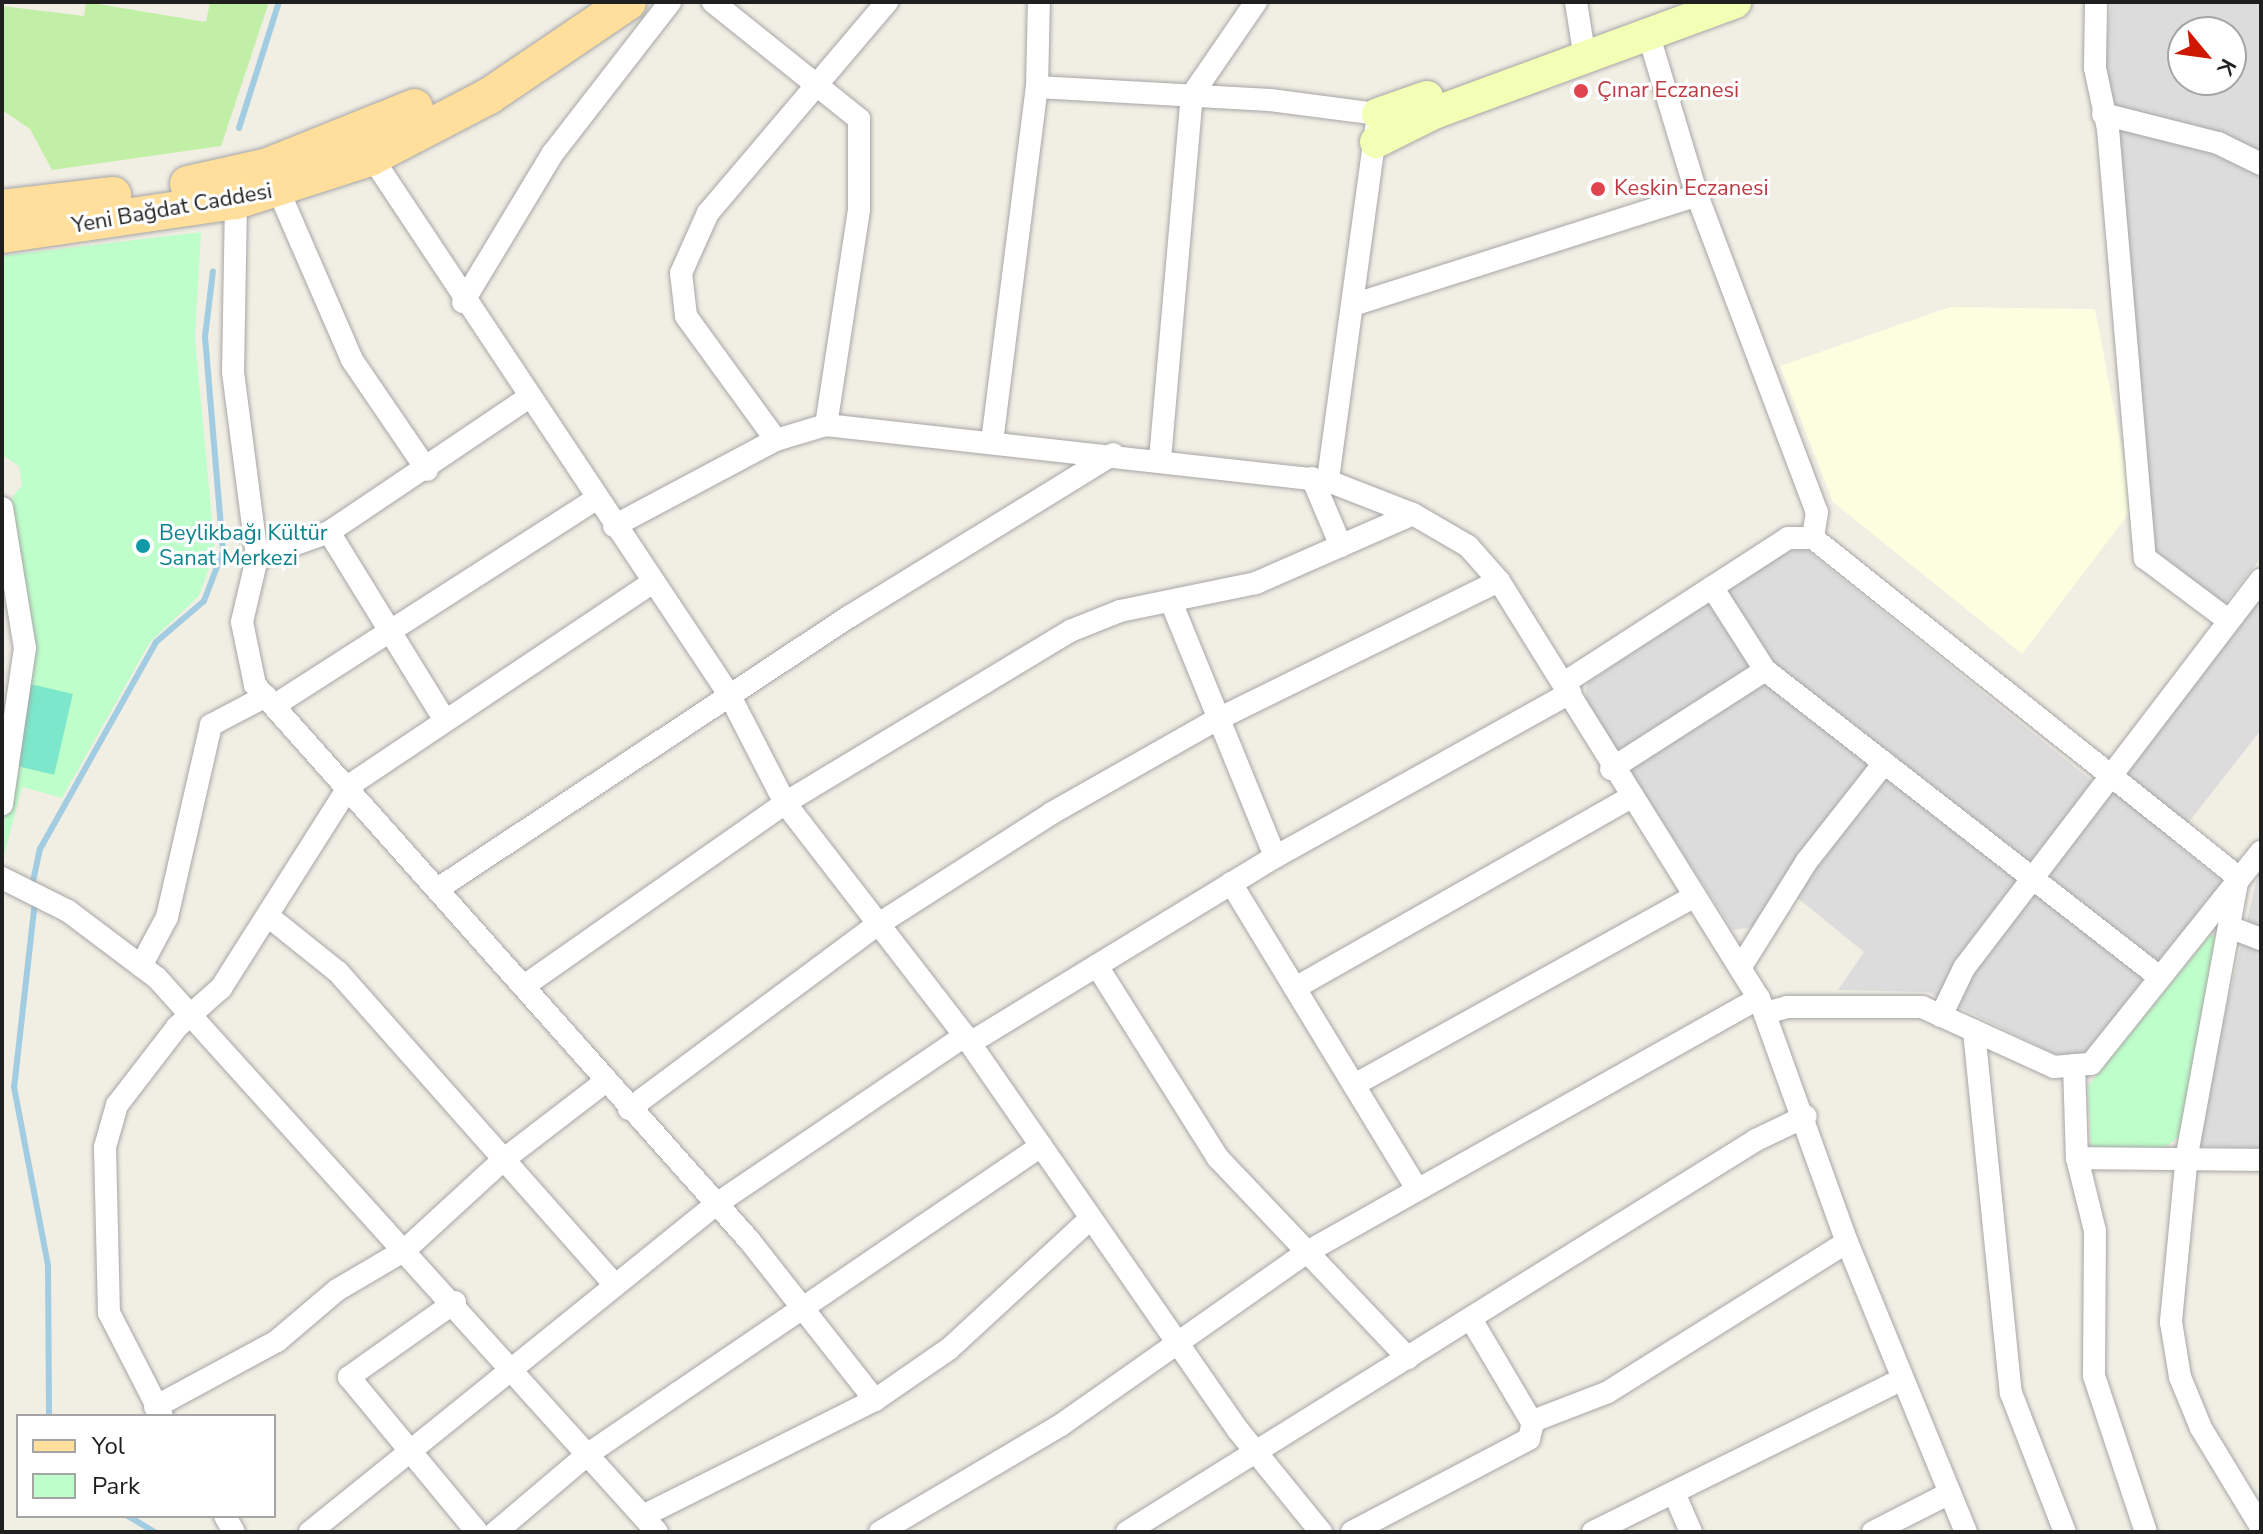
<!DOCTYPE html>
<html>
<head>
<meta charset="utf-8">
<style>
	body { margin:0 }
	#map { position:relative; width:2263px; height:1534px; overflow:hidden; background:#f1eee4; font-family:"Nunito Sans",sans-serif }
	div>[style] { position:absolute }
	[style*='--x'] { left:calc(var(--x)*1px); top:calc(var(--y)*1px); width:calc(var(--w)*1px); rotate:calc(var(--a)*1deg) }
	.residential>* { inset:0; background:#dddcdc }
	.education>* { inset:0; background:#fbffdf }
	.grass>* { inset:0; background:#c2efa6 }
	.park>* { inset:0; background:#befecb }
	.pitch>* { inset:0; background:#7ce7ca; transform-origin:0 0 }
	.stream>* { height:6px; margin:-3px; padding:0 3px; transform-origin:3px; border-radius:3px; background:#a1cce2 }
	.roads { filter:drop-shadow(0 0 2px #a6a6a6) drop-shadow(0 0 2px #a6a6a6) }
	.street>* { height:22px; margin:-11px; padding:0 11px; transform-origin:11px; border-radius:11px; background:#fff }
	.secondary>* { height:32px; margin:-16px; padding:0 16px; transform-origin:16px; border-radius:16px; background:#f3ffb4 }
	.primary>* { height:36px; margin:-18px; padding:0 18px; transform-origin:18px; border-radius:18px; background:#ffdf9b }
	.dots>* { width:22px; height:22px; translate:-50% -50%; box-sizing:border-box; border:4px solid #fff; border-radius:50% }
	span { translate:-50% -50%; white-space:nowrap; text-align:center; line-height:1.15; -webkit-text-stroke:6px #fff; paint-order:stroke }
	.health-label { font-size:22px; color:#be3a42 }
	.left { translate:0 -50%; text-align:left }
	.street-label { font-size:22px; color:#1f1f1f }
	.culture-label { font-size:22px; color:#0d838f }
	.frame { position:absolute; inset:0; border:4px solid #1f1f1f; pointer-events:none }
	.legend { position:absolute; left:16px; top:1414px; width:260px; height:104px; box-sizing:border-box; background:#fff; border:2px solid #a5a5a5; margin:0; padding:10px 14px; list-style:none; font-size:24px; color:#1f1f1f }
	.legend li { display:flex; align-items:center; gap:16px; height:40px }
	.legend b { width:40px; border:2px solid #a5a5a5 }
	.north { position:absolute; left:2167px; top:16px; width:80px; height:80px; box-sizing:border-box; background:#fff; border:2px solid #a5a5a5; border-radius:50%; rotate:119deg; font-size:22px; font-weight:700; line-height:32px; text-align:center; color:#1f1f1f }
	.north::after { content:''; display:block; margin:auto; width:28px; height:36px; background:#ce1800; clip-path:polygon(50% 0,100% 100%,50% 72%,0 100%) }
</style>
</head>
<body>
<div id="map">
	<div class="residential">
		<div style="clip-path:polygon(evenodd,2111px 2px,2261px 2px,2261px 558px,2224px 604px,2155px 550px,2103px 67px,2111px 2px,2183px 32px,2231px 32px,2231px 80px,2183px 80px,2183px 32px)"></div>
		<div style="clip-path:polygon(1807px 550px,2108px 794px,2261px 597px,2261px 730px,2173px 842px,2223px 881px,2089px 1054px,2059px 1056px,1928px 992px,1838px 990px,1864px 952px,1784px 887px,1753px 927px,1733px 930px,1585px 702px,1587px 683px,1787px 551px)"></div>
		<div style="clip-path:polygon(2261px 861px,2261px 1148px,2194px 1146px)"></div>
	</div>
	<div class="education">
		<div style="clip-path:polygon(1950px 307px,2095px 309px,2133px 508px,2022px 654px,1833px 502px,1780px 366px)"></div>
	</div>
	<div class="grass">
		<div style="clip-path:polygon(86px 2px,206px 22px,210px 2px,269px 2px,221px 146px,52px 170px,30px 129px,2px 110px,2px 6px,84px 16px)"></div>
	</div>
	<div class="park">
		<div style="clip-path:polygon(201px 232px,195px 338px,215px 552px,199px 596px,150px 642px,62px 798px,22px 787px,2px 863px,2px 825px,30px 684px,8px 503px,22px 485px,19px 466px,2px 455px,2px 256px)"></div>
		<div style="clip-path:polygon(2211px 934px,2223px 943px,2180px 1136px,2164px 1148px,2091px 1149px,2088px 1086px)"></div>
	</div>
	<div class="pitch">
		<div style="left:30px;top:684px;width:44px;height:83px;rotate:13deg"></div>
	</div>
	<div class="stream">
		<div style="--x:239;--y:128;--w:132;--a:-72.4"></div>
		<div style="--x:32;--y:886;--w:38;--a:-78"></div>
		<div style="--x:40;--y:849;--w:237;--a:-60.7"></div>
		<div style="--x:156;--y:642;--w:63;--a:-40.5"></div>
		<div style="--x:204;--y:601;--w:53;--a:-69.2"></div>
		<div style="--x:223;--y:551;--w:215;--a:-94.8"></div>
		<div style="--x:205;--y:337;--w:66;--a:-83.1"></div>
		<div style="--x:35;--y:901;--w:187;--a:96.4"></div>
		<div style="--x:14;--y:1087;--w:182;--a:79.2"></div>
		<div style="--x:48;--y:1266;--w:150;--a:89.6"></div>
		<div style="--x:128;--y:1516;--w:31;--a:31"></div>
	</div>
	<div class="roads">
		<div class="street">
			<div style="--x:713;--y:2;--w:187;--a:38.7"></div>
			<div style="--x:859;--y:119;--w:91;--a:90"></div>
			<div style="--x:859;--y:210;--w:218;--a:98.7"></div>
			<div style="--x:1576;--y:2;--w:58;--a:81"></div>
			<div style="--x:2096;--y:2;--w:66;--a:90.9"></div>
			<div style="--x:2095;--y:68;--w:62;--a:78"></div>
			<div style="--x:2108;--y:129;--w:431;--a:85.1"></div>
			<div style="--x:2145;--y:558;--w:104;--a:36.8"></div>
			<div style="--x:1648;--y:33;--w:169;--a:73.2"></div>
			<div style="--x:1697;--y:195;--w:339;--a:69.3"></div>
			<div style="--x:1817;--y:512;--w:26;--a:99"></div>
			<div style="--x:1037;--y:87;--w:233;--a:3.2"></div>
			<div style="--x:1270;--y:100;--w:109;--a:7.4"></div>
			<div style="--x:1378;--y:114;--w:370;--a:97.8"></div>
			<div style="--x:2103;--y:114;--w:119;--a:14.2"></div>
			<div style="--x:2218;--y:143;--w:48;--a:26"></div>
			<div style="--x:365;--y:147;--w:659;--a:56.38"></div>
			<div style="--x:730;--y:696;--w:120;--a:62.8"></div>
			<div style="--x:785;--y:803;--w:294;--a:52.3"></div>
			<div style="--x:965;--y:1036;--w:479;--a:55.3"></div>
			<div style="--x:1238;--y:1430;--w:132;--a:50.9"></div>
			<div style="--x:273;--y:178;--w:198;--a:66.5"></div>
			<div style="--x:352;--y:360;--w:133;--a:55.7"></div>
			<div style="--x:236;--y:201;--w:171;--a:91"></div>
			<div style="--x:233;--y:372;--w:188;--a:82.6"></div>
			<div style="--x:257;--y:558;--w:66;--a:103.2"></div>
			<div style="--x:242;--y:622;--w:64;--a:78.3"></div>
			<div style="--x:255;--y:685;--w:743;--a:48.33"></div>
			<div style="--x:749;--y:1240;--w:204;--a:51.8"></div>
			<div style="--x:875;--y:1400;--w:90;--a:-34.6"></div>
			<div style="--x:949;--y:1349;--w:193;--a:-42.7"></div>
			<div style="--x:463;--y:302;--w:174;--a:-58.9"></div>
			<div style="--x:553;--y:153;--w:191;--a:-52.2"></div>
			<div style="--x:1353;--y:305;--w:361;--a:-17.7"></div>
			<div style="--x:776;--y:440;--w:153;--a:-126"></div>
			<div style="--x:686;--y:316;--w:43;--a:-96.6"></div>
			<div style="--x:681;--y:273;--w:66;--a:-65.8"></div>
			<div style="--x:708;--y:213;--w:277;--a:-49.7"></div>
			<div style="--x:992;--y:442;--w:358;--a:-82.8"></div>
			<div style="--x:1037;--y:87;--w:85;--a:-88.7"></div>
			<div style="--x:1160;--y:459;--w:365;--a:-85"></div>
			<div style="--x:1192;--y:95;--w:113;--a:-55.5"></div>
			<div style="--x:1312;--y:478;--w:74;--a:66.9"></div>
			<div style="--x:2;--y:508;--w:142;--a:80.7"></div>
			<div style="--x:25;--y:648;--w:158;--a:98.4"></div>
			<div style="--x:614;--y:526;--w:183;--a:-28"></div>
			<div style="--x:776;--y:440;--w:52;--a:-16.7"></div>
			<div style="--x:826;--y:425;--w:505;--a:6.37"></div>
			<div style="--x:1328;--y:481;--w:91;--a:21.2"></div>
			<div style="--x:1413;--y:514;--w:64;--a:30.2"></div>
			<div style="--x:1468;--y:546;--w:47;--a:48.5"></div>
			<div style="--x:1499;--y:581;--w:491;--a:58.1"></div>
			<div style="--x:1759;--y:998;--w:259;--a:70.2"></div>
			<div style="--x:1847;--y:1242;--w:313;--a:67.7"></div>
			<div style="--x:329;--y:532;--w:217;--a:58.4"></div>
			<div style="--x:257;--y:558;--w:77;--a:-19.9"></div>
			<div style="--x:329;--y:532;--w:240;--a:-34"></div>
			<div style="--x:1712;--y:587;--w:98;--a:57.4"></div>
			<div style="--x:1765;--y:670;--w:499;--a:37.9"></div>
			<div style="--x:1172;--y:604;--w:273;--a:67.8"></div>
			<div style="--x:1564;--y:683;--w:267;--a:-32.9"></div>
			<div style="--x:1788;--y:538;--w:25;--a:0"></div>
			<div style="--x:1813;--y:538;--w:544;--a:38.58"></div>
			<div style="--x:275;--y:705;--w:381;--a:-32.7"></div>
			<div style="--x:1611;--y:769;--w:183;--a:-32.7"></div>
			<div style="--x:2238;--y:877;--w:283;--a:100.4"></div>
			<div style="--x:2187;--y:1155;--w:168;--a:95.5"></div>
			<div style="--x:2171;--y:1322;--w:56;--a:80.7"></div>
			<div style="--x:2180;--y:1377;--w:55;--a:67.6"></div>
			<div style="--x:2201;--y:1428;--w:116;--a:58.8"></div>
			<div style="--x:2;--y:878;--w:74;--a:26.6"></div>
			<div style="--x:68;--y:911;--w:111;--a:37"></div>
			<div style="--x:157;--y:978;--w:746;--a:47.93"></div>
			<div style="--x:1231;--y:883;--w:358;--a:58.7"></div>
			<div style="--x:439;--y:888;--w:493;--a:-33.5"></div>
			<div style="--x:850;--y:616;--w:309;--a:-31.6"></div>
			<div style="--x:268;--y:916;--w:90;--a:38.7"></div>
			<div style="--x:338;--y:972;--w:417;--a:48.5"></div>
			<div style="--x:2232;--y:928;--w:31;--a:21"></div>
			<div style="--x:1742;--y:965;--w:123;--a:-58"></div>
			<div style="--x:1807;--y:861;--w:125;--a:-51.8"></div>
			<div style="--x:141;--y:966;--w:55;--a:-62"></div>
			<div style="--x:167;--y:917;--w:197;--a:-77.1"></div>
			<div style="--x:211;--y:725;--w:62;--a:-27.8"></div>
			<div style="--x:1097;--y:966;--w:227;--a:57.8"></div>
			<div style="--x:1218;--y:1158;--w:276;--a:46.5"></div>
			<div style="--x:524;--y:986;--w:319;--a:-35"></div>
			<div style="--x:785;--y:803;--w:333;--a:-31.1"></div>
			<div style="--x:1070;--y:631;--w:54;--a:-21.8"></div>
			<div style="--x:1120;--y:611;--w:139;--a:-11.6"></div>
			<div style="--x:1256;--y:583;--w:171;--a:-23.7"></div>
			<div style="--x:1295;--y:988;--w:384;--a:-29.6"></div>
			<div style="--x:1765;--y:1013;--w:23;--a:-15"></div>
			<div style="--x:1787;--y:1007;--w:135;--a:0"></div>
			<div style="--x:1922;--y:1007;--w:145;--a:24.4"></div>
			<div style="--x:2054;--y:1067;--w:37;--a:-5"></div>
			<div style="--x:2091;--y:1064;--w:272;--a:-51.3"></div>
			<div style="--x:1941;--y:1016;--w:53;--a:-64.4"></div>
			<div style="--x:1964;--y:968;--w:489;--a:-52.6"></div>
			<div style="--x:1974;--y:1031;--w:364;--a:84.2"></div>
			<div style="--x:2011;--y:1393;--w:149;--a:68.8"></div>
			<div style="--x:970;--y:1043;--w:357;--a:-31.4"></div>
			<div style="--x:1275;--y:857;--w:338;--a:-29.1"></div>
			<div style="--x:2074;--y:1065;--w:93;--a:88.2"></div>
			<div style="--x:2077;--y:1158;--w:75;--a:76.1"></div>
			<div style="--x:2095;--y:1231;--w:145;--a:90.4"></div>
			<div style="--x:2094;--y:1376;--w:164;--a:71.6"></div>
			<div style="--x:1354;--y:1085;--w:386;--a:-29"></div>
			<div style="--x:629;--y:1109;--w:305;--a:-36.6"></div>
			<div style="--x:874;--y:927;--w:211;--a:-32.6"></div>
			<div style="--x:1052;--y:813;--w:189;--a:-29.6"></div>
			<div style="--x:1216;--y:720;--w:315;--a:-26.2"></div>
			<div style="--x:2077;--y:1158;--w:184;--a:0.6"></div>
			<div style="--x:455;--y:1302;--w:130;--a:144.7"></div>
			<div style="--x:349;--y:1377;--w:201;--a:50.4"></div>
			<div style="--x:1471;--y:1319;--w:122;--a:59.4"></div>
			<div style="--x:155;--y:1407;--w:139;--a:-28.4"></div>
			<div style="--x:277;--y:1341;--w:79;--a:-40.4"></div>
			<div style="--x:337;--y:1290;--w:79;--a:-30.5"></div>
			<div style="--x:405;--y:1250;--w:133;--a:-42.6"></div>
			<div style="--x:503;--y:1160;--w:130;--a:-37.5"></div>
			<div style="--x:162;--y:1416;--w:116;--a:-117.2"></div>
			<div style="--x:109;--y:1313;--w:166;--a:-91.4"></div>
			<div style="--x:105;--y:1147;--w:44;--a:-74.1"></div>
			<div style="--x:117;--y:1105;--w:98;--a:-52.4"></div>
			<div style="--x:177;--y:1027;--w:59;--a:-41.6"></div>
			<div style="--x:221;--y:988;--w:241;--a:-57.6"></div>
			<div style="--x:350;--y:785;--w:363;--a:-33.8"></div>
			<div style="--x:1675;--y:1495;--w:40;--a:66.6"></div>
			<div style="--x:225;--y:1516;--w:18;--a:61"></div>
			<div style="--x:643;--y:1516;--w:259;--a:-26.6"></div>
			<div style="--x:310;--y:1532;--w:521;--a:-38.92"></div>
			<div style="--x:715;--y:1205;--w:302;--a:-34.1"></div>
			<div style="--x:496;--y:1532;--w:121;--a:-40.3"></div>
			<div style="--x:588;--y:1454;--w:548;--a:-34.21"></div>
			<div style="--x:880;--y:1532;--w:210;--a:-30.6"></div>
			<div style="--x:1061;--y:1425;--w:301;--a:-35.1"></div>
			<div style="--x:1307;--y:1252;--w:518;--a:-29.33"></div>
			<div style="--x:1127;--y:1532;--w:741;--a:-31.93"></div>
			<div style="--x:1756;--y:1140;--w:55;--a:-25.6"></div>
			<div style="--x:1352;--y:1532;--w:200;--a:-27.7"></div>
			<div style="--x:1529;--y:1439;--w:18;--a:-77"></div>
			<div style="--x:1533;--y:1421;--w:80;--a:-21.1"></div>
			<div style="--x:1608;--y:1392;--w:282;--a:-32.1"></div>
			<div style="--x:1593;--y:1532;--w:345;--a:-26.3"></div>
			<div style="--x:1873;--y:1532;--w:86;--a:-26.9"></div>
		</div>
		<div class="secondary">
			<div style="--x:1378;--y:114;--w:52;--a:-19.1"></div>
			<div style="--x:1376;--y:142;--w:65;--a:-26.6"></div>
			<div style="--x:1434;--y:113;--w:321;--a:-20.2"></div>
		</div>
		<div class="primary">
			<div style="--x:188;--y:184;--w:82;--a:-12.7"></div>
			<div style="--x:268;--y:166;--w:158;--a:-21.9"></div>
			<div style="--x:2;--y:208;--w:112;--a:-6.7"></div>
			<div style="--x:2;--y:235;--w:236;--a:-8.3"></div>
			<div style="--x:236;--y:201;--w:141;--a:-17.8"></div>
			<div style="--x:370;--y:158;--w:134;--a:-27.5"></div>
			<div style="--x:489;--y:96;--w:168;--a:-34.1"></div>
		</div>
	</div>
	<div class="dots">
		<div style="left:1581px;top:91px;background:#e0444e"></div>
		<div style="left:1598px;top:189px;background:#e0444e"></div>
		<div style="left:143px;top:546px;background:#0f9aa8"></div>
	</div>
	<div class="health-label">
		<span class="left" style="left:1597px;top:91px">Çınar Eczanesi</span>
		<span class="left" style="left:1614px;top:189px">Keskin Eczanesi</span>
	</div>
	<div class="street-label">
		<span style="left:172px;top:209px;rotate:-10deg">Yeni Bağdat Caddesi</span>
	</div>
	<div class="culture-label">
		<span class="left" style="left:159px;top:546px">Beylikbağı Kültür<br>Sanat Merkezi</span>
	</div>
	<div class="frame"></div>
	<ul class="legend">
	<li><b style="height:10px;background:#ffdf9b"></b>Yol</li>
	<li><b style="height:22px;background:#befecb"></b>Park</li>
	</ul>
	<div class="north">K</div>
</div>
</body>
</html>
